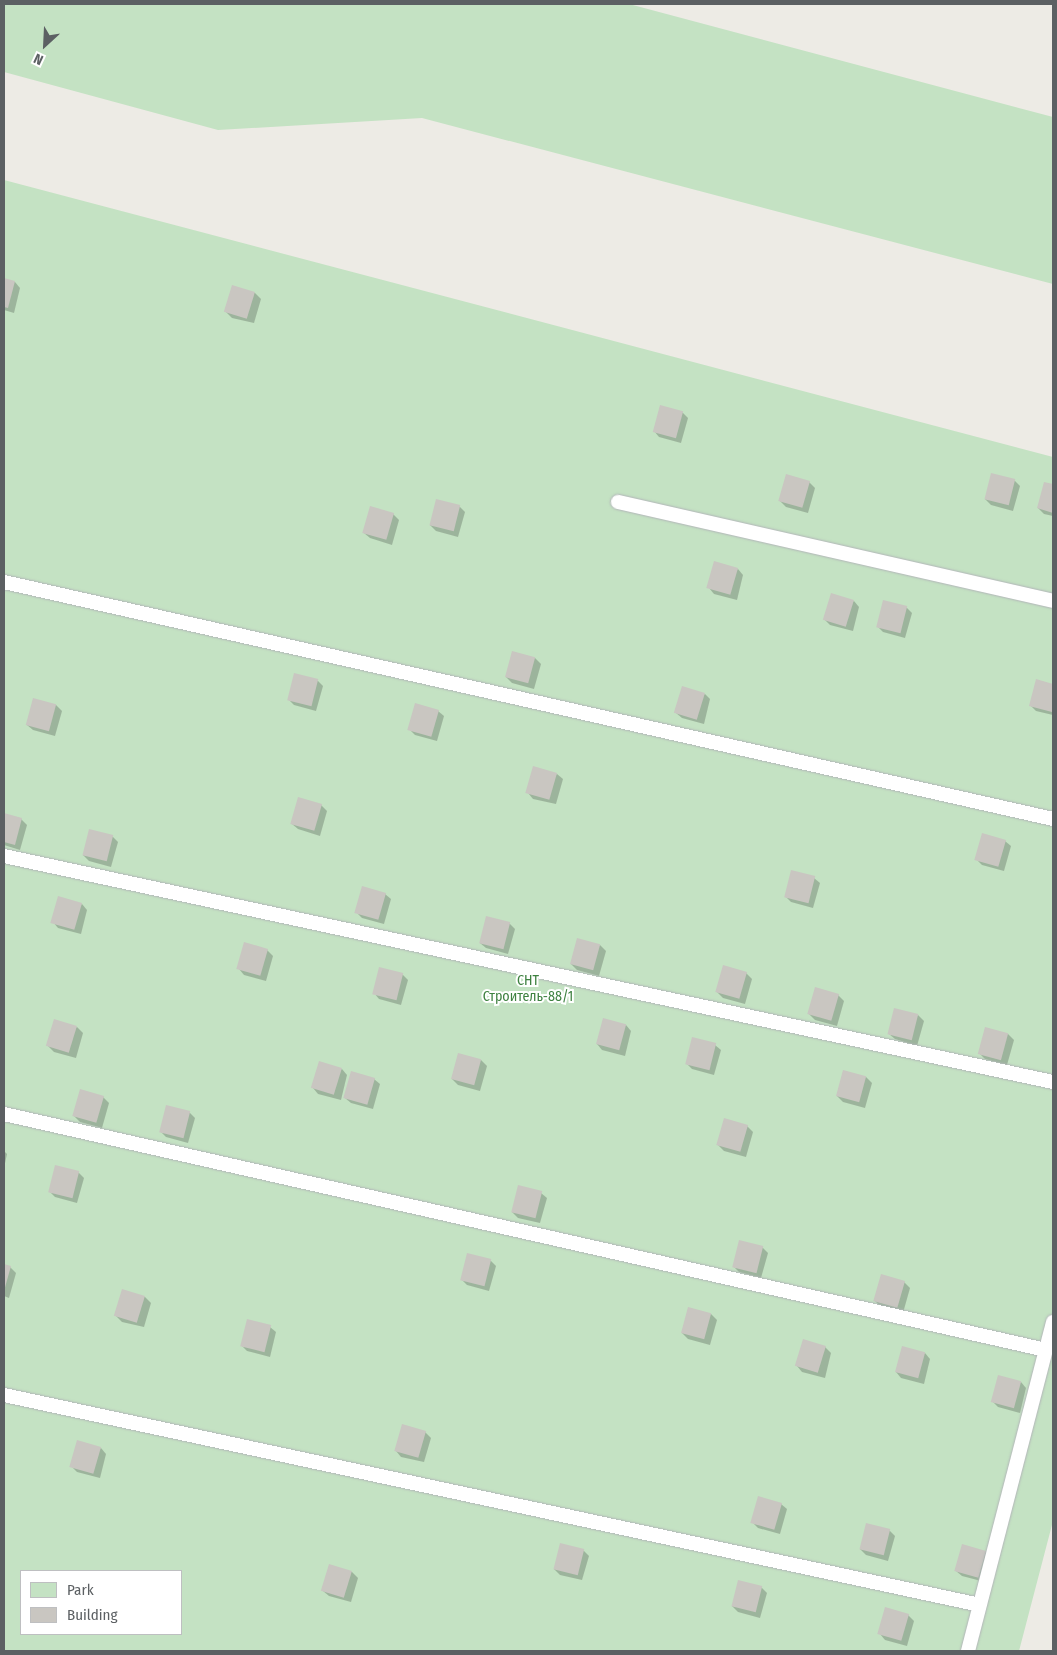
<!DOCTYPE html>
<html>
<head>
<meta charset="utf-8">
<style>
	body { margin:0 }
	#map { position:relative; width:1057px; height:1655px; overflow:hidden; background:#edebe5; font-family:"Fira Sans Condensed",sans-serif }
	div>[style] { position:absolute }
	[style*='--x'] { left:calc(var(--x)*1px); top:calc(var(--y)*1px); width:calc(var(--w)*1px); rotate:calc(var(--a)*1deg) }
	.green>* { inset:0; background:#c4e2c3 }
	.shadow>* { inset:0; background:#0003 }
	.building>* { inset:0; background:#c9c6c1; transform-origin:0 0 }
	.roads { filter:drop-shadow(0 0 1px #b2b5b8) drop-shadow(0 0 1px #b2b5b8) }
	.service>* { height:14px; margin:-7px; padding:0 7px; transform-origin:7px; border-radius:7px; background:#fff }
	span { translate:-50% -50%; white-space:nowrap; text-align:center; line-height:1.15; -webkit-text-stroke:4px #fff; paint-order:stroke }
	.park-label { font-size:14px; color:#3e8140 }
	.frame { position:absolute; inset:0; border:5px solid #5c6063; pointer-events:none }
	.legend { position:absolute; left:20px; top:1570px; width:162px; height:65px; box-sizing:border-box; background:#fff; border:1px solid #bebfc1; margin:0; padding:6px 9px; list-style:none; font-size:15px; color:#5c6063 }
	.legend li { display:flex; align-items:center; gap:10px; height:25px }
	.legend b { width:25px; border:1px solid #bebfc1 }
	.north { position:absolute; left:20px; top:20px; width:50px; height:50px; -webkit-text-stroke:4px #fff; paint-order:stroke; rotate:205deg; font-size:14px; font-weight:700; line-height:20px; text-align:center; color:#5c6063 }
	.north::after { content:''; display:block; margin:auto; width:18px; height:22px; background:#5c6063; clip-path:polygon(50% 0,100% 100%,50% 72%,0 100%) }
</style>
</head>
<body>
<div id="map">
	<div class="green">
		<div style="clip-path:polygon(4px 4px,629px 4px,1053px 117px,1053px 284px,422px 118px,218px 130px,4px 72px)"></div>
		<div style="clip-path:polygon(evenodd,4px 180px,1053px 457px,1053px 1521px,1019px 1651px,4px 1651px,4px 180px,21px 1571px,181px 1571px,181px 1634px,21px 1634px,21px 1571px)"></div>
	</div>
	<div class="shadow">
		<div style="clip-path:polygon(4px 280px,15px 282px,20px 288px,14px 313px,4px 310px)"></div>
		<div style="clip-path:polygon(233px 287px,255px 293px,261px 299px,254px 323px,232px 318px,226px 312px)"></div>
		<div style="clip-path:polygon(682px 412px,688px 418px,681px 443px,659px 437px,654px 431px)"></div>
		<div style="clip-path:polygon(1014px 480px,1020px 486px,1013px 511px,991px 505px,985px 499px)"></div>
		<div style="clip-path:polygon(809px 482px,815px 488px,808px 513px,786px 507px,780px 501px)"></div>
		<div style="clip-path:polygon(1045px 483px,1053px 485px,1053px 516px,1044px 514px,1038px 508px)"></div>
		<div style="clip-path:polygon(459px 506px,465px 512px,458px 537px,436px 531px,430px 525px)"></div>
		<div style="clip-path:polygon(393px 514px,399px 520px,392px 545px,370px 538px,364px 533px)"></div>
		<div style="clip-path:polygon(738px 569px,743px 575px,737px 600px,714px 594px,709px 588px)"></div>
		<div style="clip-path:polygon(854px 601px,859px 607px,853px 631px,830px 625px,825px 620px)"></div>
		<div style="clip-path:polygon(906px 607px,912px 613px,905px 638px,883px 632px,877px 626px)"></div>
		<div style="clip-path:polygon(513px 652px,535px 658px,541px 664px,534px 689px,512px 683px,506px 677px)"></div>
		<div style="clip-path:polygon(317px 680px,323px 686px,316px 711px,294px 705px,288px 699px)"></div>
		<div style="clip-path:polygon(1037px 680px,1053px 685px,1053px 715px,1036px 711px,1030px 705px)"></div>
		<div style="clip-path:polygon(705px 694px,710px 699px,704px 724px,682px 718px,676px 713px)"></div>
		<div style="clip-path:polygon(34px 700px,56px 705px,62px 711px,55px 736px,33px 730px,27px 725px)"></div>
		<div style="clip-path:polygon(438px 711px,444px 716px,437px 741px,415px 735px,409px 729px)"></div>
		<div style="clip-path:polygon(557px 774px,563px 779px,556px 804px,533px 799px,528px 793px)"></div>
		<div style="clip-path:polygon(321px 805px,327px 811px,320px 836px,298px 829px,292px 824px)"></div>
		<div style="clip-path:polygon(4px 814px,21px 819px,27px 825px,20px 850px,4px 845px)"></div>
		<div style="clip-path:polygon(112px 836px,118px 842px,111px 867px,89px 861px,83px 855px)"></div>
		<div style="clip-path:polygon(1005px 841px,1011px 846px,1004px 871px,982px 865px,976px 859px)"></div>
		<div style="clip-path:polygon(814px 878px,820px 883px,813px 908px,791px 902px,785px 896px)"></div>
		<div style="clip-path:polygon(385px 894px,391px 899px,384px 924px,362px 918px,357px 913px)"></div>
		<div style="clip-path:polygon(82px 904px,87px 910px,81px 934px,58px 928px,53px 922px)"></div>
		<div style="clip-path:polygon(509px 923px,515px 929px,508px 954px,486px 948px,480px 943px)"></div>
		<div style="clip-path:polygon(600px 945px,606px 951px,599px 976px,577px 970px,571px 964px)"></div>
		<div style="clip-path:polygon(267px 950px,273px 956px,266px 981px,244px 975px,239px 969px)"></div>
		<div style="clip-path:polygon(746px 973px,752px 979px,745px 1004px,723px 998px,717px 992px)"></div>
		<div style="clip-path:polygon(402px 974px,408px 980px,401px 1005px,379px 999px,374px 993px)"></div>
		<div style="clip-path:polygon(838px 995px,844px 1001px,837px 1026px,815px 1020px,809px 1014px)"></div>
		<div style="clip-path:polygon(918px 1015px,924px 1021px,917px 1046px,895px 1039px,889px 1034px)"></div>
		<div style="clip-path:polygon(626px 1025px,631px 1031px,625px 1056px,602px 1050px,597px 1044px)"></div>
		<div style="clip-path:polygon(77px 1027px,83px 1033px,76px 1058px,54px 1052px,48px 1046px)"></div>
		<div style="clip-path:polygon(986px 1028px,1008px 1034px,1014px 1040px,1007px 1065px,985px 1059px,979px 1053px)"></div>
		<div style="clip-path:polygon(715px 1045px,721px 1050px,714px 1075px,692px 1069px,686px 1063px)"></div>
		<div style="clip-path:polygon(459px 1054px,481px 1060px,487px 1066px,480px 1091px,458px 1085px,452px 1079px)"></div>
		<div style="clip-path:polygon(342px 1069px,347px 1075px,341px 1100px,318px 1094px,313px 1088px)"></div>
		<div style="clip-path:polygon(844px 1071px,866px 1077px,872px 1083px,865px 1108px,843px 1102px,837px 1096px)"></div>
		<div style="clip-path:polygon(374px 1079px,380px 1084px,373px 1109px,351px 1103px,345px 1098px)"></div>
		<div style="clip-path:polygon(103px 1097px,109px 1103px,102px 1128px,80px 1122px,74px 1116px)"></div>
		<div style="clip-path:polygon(189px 1112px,195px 1118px,188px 1143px,166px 1137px,160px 1131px)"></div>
		<div style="clip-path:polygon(747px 1126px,753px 1132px,746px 1157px,724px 1151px,718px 1145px)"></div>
		<div style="clip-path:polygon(4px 1151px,7px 1154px,4px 1168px)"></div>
		<div style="clip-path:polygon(78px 1172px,84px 1178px,77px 1203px,55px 1197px,49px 1191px)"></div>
		<div style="clip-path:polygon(541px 1193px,547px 1198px,540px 1223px,518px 1218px,512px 1212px)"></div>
		<div style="clip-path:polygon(762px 1247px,768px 1253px,761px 1278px,739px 1272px,733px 1266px)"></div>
		<div style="clip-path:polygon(490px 1260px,496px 1266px,489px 1291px,467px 1285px,461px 1279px)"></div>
		<div style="clip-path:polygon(4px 1265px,10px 1267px,16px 1273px,9px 1298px,4px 1296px)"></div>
		<div style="clip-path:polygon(904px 1282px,910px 1288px,903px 1313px,881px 1307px,875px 1301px)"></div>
		<div style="clip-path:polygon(123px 1291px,145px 1297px,151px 1303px,144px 1327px,122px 1322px,116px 1316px)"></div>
		<div style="clip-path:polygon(689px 1308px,711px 1314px,717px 1320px,710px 1345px,688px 1339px,682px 1333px)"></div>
		<div style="clip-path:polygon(270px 1327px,276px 1332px,270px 1357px,247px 1351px,241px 1345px)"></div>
		<div style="clip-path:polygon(825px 1347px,831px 1353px,825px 1378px,802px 1372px,797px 1366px)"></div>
		<div style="clip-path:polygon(925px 1353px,930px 1359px,924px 1384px,901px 1378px,896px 1372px)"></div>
		<div style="clip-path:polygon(1021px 1382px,1026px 1388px,1020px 1413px,998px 1407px,992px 1401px)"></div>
		<div style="clip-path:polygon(425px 1432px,431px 1438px,424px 1462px,401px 1457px,396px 1451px)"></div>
		<div style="clip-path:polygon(101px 1448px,106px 1454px,100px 1478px,77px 1472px,72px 1467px)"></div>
		<div style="clip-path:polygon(781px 1504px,787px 1509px,780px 1534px,758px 1528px,752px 1522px)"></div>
		<div style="clip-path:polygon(889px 1530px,895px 1536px,888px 1561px,866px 1555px,860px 1549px)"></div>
		<div style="clip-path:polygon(583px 1550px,589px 1556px,582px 1580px,560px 1575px,554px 1569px)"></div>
		<div style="clip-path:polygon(985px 1552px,991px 1558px,985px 1582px,962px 1576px,956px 1571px)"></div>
		<div style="clip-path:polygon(330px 1566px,352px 1572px,358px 1578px,351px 1602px,329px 1596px,323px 1591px)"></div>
		<div style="clip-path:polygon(761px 1587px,767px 1593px,760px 1618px,738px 1612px,732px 1606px)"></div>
		<div style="clip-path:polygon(908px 1615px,914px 1621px,907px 1646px,885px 1640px,880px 1634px)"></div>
	</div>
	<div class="building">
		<div style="clip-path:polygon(4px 278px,15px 281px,8px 308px,4px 307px)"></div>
		<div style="left:232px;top:285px;width:24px;height:28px;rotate:17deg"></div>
		<div style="left:660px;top:405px;width:24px;height:28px;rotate:15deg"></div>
		<div style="left:991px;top:473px;width:25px;height:27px;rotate:14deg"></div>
		<div style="left:786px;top:474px;width:25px;height:28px;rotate:16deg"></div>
		<div style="clip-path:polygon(1044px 482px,1053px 484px,1053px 513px,1037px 508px)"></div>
		<div style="left:436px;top:499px;width:25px;height:27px;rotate:14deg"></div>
		<div style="left:370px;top:506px;width:25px;height:28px;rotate:16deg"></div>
		<div style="left:714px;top:561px;width:25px;height:28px;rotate:16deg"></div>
		<div style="left:831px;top:593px;width:24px;height:28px;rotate:17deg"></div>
		<div style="left:883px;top:600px;width:25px;height:28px;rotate:14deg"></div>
		<div style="left:512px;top:651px;width:24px;height:27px;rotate:15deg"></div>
		<div style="left:294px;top:673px;width:25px;height:28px;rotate:14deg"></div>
		<div style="clip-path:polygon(1036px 679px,1053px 684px,1052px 712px,1029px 706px)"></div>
		<div style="left:682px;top:686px;width:24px;height:28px;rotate:17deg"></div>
		<div style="left:33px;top:698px;width:24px;height:28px;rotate:15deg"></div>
		<div style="left:415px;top:703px;width:25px;height:28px;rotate:16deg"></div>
		<div style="left:533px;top:766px;width:25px;height:28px;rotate:16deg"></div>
		<div style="left:298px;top:797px;width:25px;height:28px;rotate:16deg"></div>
		<div style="clip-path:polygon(4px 813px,22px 818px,15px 845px,4px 842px)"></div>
		<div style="left:89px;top:829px;width:25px;height:27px;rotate:14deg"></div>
		<div style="left:982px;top:833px;width:25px;height:28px;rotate:16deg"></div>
		<div style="left:791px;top:870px;width:25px;height:28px;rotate:14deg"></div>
		<div style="left:362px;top:886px;width:25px;height:28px;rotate:16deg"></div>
		<div style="left:58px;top:896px;width:25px;height:28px;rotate:16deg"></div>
		<div style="left:486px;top:916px;width:25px;height:28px;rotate:14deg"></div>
		<div style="left:577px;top:938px;width:24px;height:27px;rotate:15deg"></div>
		<div style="left:244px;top:942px;width:25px;height:28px;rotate:16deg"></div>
		<div style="left:723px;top:965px;width:25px;height:28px;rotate:16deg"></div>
		<div style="left:379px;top:967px;width:25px;height:28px;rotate:14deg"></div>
		<div style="left:815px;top:987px;width:25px;height:28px;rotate:16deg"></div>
		<div style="left:894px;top:1008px;width:25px;height:27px;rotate:14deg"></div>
		<div style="left:603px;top:1018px;width:24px;height:27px;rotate:15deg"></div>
		<div style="left:54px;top:1019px;width:24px;height:28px;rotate:17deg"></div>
		<div style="left:985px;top:1027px;width:24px;height:28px;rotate:15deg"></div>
		<div style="left:692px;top:1037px;width:25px;height:28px;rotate:14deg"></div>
		<div style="left:458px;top:1053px;width:24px;height:27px;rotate:15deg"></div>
		<div style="left:319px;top:1061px;width:24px;height:28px;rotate:17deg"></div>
		<div style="left:843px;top:1070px;width:24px;height:27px;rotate:15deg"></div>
		<div style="left:351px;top:1071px;width:25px;height:28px;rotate:16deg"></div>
		<div style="left:80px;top:1089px;width:25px;height:28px;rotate:16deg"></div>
		<div style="left:166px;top:1105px;width:25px;height:28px;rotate:14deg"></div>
		<div style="left:724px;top:1118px;width:25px;height:28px;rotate:16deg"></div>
		<div style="left:55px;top:1165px;width:25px;height:28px;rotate:14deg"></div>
		<div style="left:518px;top:1185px;width:25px;height:28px;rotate:14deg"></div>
		<div style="left:739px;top:1240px;width:25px;height:28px;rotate:14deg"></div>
		<div style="left:467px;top:1253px;width:25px;height:28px;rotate:14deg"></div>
		<div style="clip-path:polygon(4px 1264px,11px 1266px,4px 1291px)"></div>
		<div style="left:881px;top:1274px;width:25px;height:28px;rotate:16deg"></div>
		<div style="left:122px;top:1289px;width:24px;height:28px;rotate:17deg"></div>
		<div style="left:688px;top:1307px;width:24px;height:27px;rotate:15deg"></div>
		<div style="left:247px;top:1319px;width:25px;height:28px;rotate:14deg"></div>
		<div style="left:803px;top:1339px;width:24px;height:28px;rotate:17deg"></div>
		<div style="left:902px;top:1346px;width:24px;height:27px;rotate:15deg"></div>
		<div style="left:998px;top:1375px;width:24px;height:28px;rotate:15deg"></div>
		<div style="left:402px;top:1424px;width:25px;height:28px;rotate:16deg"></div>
		<div style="left:77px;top:1440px;width:25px;height:28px;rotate:16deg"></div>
		<div style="left:758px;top:1496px;width:25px;height:28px;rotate:16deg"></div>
		<div style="left:866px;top:1523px;width:25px;height:27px;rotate:14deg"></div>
		<div style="left:560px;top:1543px;width:25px;height:27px;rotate:14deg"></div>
		<div style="left:962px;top:1544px;width:25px;height:28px;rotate:16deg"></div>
		<div style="left:329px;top:1564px;width:24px;height:28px;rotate:17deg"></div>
		<div style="left:738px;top:1580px;width:25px;height:27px;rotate:14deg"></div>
		<div style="left:885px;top:1607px;width:25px;height:28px;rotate:16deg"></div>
	</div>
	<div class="roads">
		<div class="service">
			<div style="--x:618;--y:502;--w:446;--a:12.8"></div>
			<div style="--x:4;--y:582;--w:1075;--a:12.73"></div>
			<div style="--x:4;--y:856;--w:1073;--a:12.16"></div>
			<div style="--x:4;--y:1114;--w:1068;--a:12.76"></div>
			<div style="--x:4;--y:1395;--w:998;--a:12.14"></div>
			<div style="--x:968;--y:1651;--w:340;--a:-75.5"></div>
		</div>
	</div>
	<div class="park-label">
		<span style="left:528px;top:989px">СНТ<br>Строитель-88/1</span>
	</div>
	<div class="frame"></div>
	<ul class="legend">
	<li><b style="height:14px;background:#c4e2c3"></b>Park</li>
	<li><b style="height:14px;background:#c9c6c1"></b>Building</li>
	</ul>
	<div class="north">N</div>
</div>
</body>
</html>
